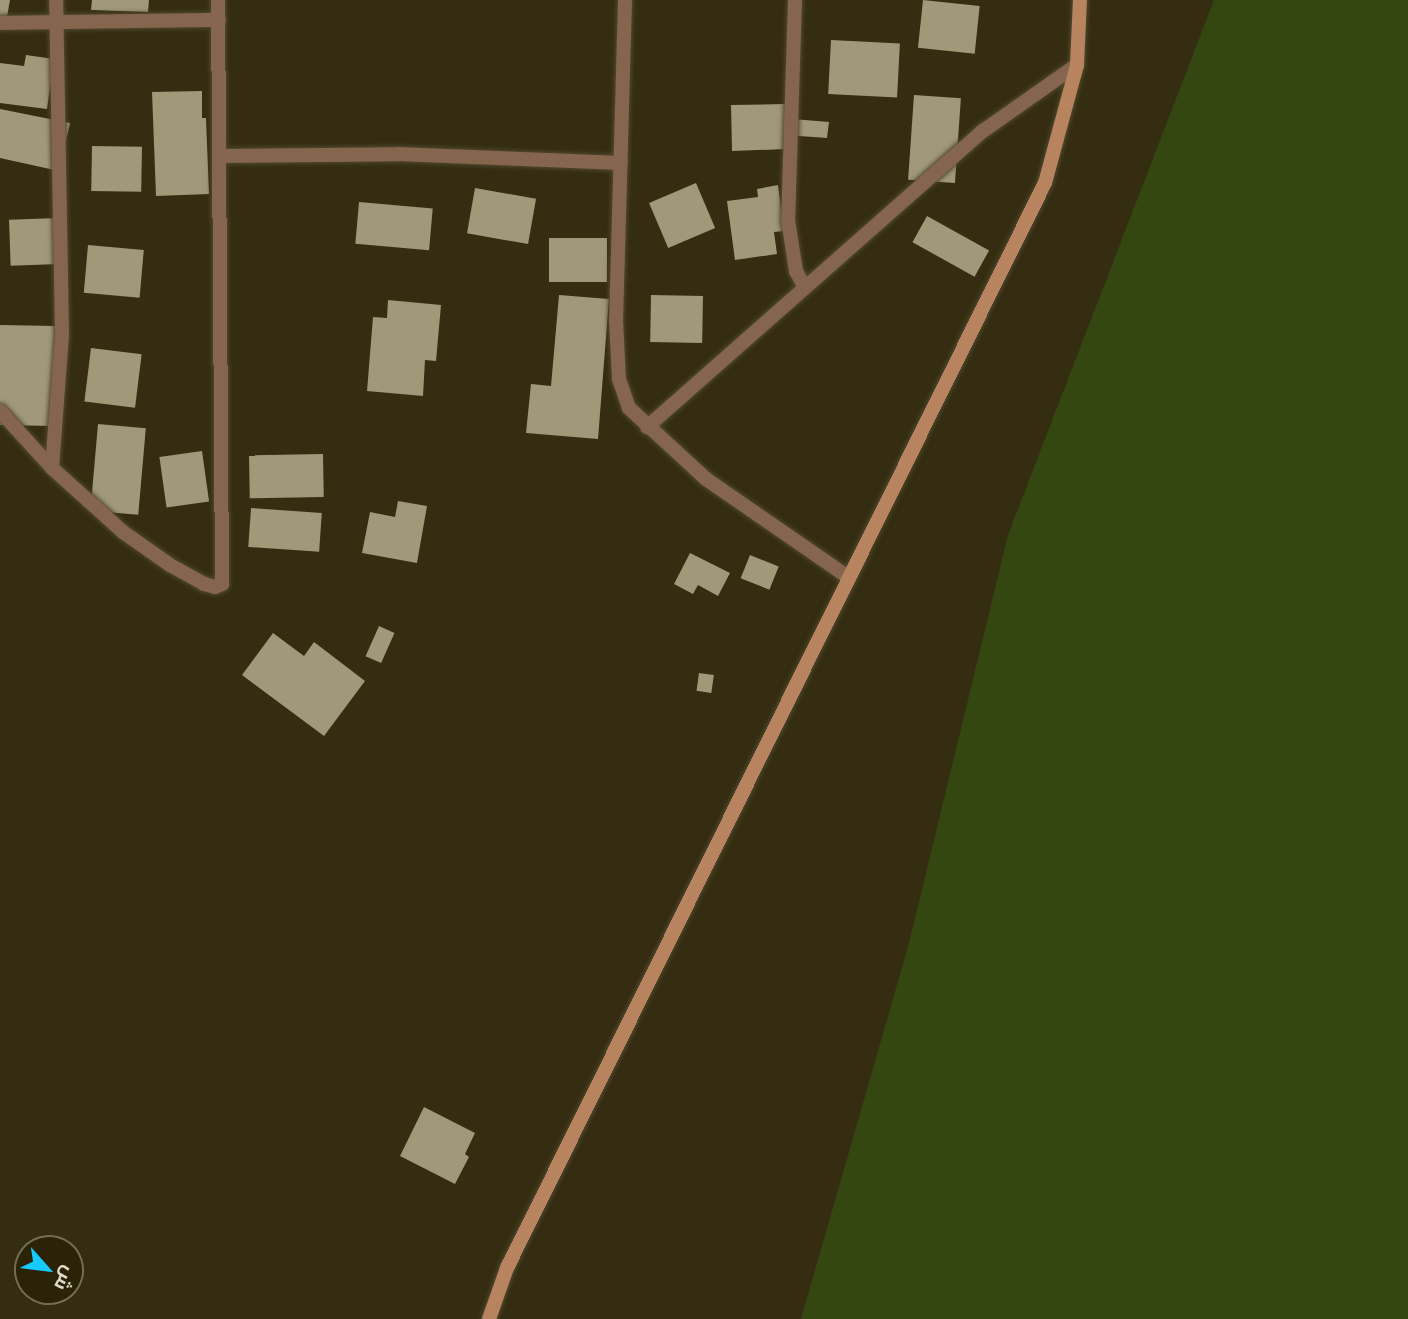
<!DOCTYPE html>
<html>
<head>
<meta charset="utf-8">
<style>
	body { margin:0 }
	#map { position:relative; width:1408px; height:1319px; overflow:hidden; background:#352d11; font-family:Barlow,Cairo,sans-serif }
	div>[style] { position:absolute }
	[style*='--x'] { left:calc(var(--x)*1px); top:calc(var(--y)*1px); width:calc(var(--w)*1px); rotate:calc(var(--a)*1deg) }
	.green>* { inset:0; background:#344711 }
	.building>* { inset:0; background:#a19779; transform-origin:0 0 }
	.roads { filter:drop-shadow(0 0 2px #50492f) drop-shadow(0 0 2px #50492f) }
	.minor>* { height:14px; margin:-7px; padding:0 7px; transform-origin:7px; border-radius:7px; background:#86654e }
	.secondary>* { height:14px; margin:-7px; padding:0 7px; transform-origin:7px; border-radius:7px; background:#b8845f }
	span { translate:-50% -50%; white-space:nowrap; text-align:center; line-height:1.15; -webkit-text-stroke:7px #2b2307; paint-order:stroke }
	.north { position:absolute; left:14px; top:1235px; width:70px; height:70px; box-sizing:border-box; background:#2b2307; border:2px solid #736d55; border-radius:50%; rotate:118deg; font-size:19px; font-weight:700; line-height:28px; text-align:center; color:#e0dbcb }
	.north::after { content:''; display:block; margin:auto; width:24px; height:32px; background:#16cafb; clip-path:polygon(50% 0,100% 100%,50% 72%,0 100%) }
</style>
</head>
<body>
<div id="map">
	<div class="green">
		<div style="clip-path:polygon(1214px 0,1408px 0,1408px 1319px,801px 1319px,909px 943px,1008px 535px)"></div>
	</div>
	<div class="building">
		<div style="clip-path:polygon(0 0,10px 0,7px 17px,0 16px)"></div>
		<div style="clip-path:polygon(92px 0,149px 0,148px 12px,91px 10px)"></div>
		<div style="left:923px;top:0;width:57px;height:48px;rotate:6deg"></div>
		<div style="left:831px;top:40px;width:69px;height:54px;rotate:3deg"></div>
		<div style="clip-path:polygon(26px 55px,54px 59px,47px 109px,0 103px,0 63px,24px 66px)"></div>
		<div style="clip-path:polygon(202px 91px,202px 118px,206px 118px,209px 194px,156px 196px,152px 92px)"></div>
		<div style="left:914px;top:95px;width:47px;height:85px;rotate:4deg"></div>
		<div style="clip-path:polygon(785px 104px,793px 119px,829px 122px,827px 138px,785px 135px,786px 149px,732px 151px,731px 105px)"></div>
		<div style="clip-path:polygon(0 109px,70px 123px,59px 171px,0 158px)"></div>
		<div style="left:92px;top:146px;width:50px;height:45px;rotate:1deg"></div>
		<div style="left:696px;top:183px;width:49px;height:51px;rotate:67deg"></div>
		<div style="clip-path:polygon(778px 185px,784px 231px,774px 232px,777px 254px,735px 260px,727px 201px,758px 197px,757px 189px)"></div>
		<div style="left:475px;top:188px;width:62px;height:46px;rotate:10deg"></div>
		<div style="left:359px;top:202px;width:74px;height:42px;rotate:5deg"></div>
		<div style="left:927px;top:216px;width:71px;height:30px;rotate:29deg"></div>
		<div style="left:58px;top:218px;width:46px;height:49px;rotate:88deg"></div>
		<div style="left:549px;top:238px;width:58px;height:44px"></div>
		<div style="left:88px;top:245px;width:56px;height:48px;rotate:5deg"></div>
		<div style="clip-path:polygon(559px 295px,609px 299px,598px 439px,526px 433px,531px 384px,551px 386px)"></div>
		<div style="left:651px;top:295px;width:52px;height:47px;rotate:1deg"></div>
		<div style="clip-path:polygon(388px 300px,441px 305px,436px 361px,425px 360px,423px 396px,367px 391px,373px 317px,387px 318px)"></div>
		<div style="left:0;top:325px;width:55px;height:100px;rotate:1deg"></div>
		<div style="left:91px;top:348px;width:51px;height:54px;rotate:7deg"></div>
		<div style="left:98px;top:424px;width:48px;height:87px;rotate:5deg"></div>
		<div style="left:202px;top:451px;width:51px;height:43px;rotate:82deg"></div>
		<div style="left:323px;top:454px;width:43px;height:74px;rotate:89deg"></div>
		<div style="clip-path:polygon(398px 501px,427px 506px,417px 563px,362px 553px,370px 512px,395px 517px)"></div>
		<div style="left:251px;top:508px;width:71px;height:39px;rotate:4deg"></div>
		<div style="clip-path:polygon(690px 553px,730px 573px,718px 596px,698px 585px,693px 594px,674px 584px)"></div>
		<div style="left:750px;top:555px;width:31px;height:25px;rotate:22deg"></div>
		<div style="left:379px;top:626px;width:17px;height:33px;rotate:24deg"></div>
		<div style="clip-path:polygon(273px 633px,304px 656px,314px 642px,365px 681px,324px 736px,242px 675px)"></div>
		<div style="left:699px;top:673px;width:15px;height:18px;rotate:8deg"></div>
		<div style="clip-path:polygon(424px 1107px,475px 1133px,465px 1154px,469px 1157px,455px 1184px,400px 1156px)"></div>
	</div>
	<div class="roads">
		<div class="minor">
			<div style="--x:625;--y:0;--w:320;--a:91.6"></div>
			<div style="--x:616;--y:320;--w:59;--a:87.1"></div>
			<div style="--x:619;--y:379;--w:31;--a:71"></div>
			<div style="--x:629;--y:408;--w:105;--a:42.7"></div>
			<div style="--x:706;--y:479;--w:173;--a:34.6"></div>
			<div style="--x:795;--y:0;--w:220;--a:91.8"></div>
			<div style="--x:788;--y:220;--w:52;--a:81.1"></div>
			<div style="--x:796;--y:271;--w:19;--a:62"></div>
			<div style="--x:0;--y:23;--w:219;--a:-0.8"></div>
			<div style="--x:221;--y:156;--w:177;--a:-0.6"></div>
			<div style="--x:398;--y:154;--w:223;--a:2.3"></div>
			<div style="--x:0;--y:411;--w:77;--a:47.6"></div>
			<div style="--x:52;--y:468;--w:96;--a:42"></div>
			<div style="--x:123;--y:532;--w:57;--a:35.1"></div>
			<div style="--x:170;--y:565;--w:39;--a:29"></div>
			<div style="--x:204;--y:584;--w:11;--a:15"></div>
			<div style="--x:215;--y:587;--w:8;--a:-23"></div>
			<div style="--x:222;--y:584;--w:584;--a:-90.39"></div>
			<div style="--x:647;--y:427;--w:448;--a:-41.4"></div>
			<div style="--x:983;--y:131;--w:115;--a:-35.1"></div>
			<div style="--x:52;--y:468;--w:133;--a:-85.7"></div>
			<div style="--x:62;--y:335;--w:335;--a:-91"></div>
		</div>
		<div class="secondary">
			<div style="--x:489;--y:1319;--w:54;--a:-70.6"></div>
			<div style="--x:507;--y:1268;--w:1211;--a:-63.63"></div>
			<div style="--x:1045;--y:183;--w:122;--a:-74.8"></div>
			<div style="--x:1077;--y:65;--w:65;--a:-87.4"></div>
		</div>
	</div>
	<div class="north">ش</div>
</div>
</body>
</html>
